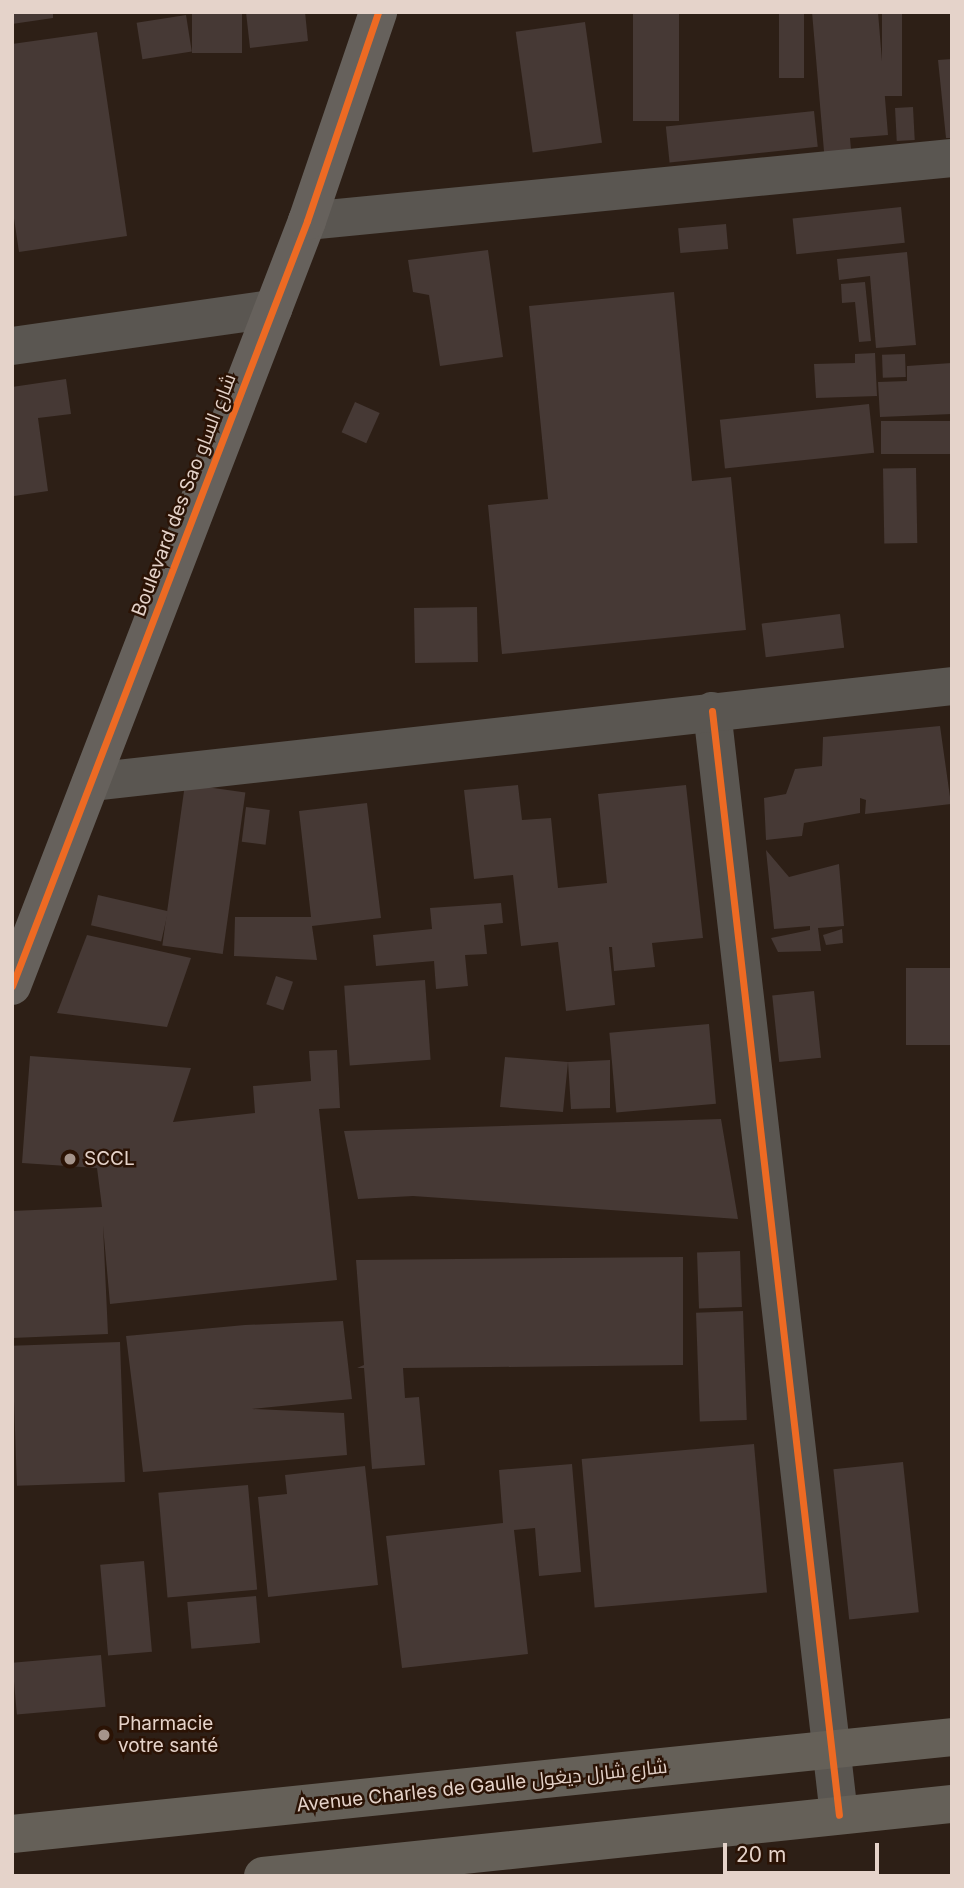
<!DOCTYPE html>
<html>
<head>
<meta charset="utf-8">
<style>
	body { margin:0 }
	#map { position:relative; width:964px; height:1888px; overflow:hidden; background:#2d1f16; font-family:Inter,Cairo,sans-serif }
	div>[style] { position:absolute }
	[style*='--x'] { left:calc(var(--x)*1px); top:calc(var(--y)*1px); width:calc(var(--w)*1px); rotate:calc(var(--a)*1deg) }
	.building>* { inset:0; background:#463935; transform-origin:0 0 }
	.street>* { height:38px; margin:-19px; padding:0 19px; transform-origin:19px; border-radius:19px; background:#5a5651 }
	.secondary>* { height:38px; margin:-19px; padding:0 19px; transform-origin:19px; border-radius:19px; background:#66615c }
	.primary>* { height:38px; margin:-19px; padding:0 19px; transform-origin:19px; border-radius:19px; background:#656058 }
	.cycleway>* { height:7px; margin:-3.5px; padding:0 3.5px; transform-origin:3.5px; border-radius:3.5px; background:#ed6a23 }
	.dots>* { width:19px; height:19px; translate:-50% -50%; box-sizing:border-box; border:4px solid #2b1305; border-radius:50% }
	span { translate:-50% -50%; white-space:nowrap; text-align:center; line-height:1.15; -webkit-text-stroke:5px #2b1305; paint-order:stroke }
	.street-label { font-size:19px; color:#e5d3ca }
	.poi-label { font-size:19px; color:#e5d3ca }
	.left { translate:0 -50%; text-align:left }
	.frame { position:absolute; inset:0; border:14px solid #e5d3ca; pointer-events:none }
	.scale { position:absolute; left:723px; top:1843px; width:156px; height:32px; box-sizing:border-box; border:4px solid #e5d3ca; border-top:0; padding-left:9px; font-size:21px; line-height:24px; white-space:nowrap; color:#e5d3ca; -webkit-text-stroke:5px #2b1305; paint-order:stroke }
</style>
</head>
<body>
<div id="map">
	<div class="building">
		<div style="clip-path:polygon(12px 12px,53px 12px,53px 18px,12px 24px)"></div>
		<div style="left:192px;top:12px;width:50px;height:41px"></div>
		<div style="clip-path:polygon(246px 12px,305px 12px,308px 41px,250px 48px)"></div>
		<div style="left:633px;top:12px;width:46px;height:109px"></div>
		<div style="left:779px;top:12px;width:25px;height:66px"></div>
		<div style="clip-path:polygon(812px 12px,878px 12px,888px 135px,850px 138px,852px 160px,825px 163px)"></div>
		<div style="left:882px;top:12px;width:20px;height:84px"></div>
		<div style="left:186px;top:15px;width:37px;height:50px;rotate:81deg"></div>
		<div style="left:585px;top:22px;width:122px;height:70px;rotate:82deg"></div>
		<div style="clip-path:polygon(97px 32px,127px 236px,19px 252px,12px 205px,12px 44px)"></div>
		<div style="clip-path:polygon(952px 59px,952px 138px,946px 138px,938px 60px)"></div>
		<div style="left:913px;top:107px;width:33px;height:18px;rotate:87deg"></div>
		<div style="left:814px;top:111px;width:36px;height:149px;rotate:84deg"></div>
		<div style="left:901px;top:207px;width:36px;height:109px;rotate:84deg"></div>
		<div style="left:726px;top:224px;width:25px;height:48px;rotate:85deg"></div>
		<div style="clip-path:polygon(488px 250px,503px 357px,440px 366px,429px 295px,413px 292px,408px 260px)"></div>
		<div style="clip-path:polygon(907px 252px,916px 345px,876px 348px,870px 276px,839px 280px,837px 259px)"></div>
		<div style="clip-path:polygon(865px 282px,871px 341px,859px 342px,855px 302px,842px 303px,841px 284px)"></div>
		<div style="clip-path:polygon(674px 292px,692px 481px,731px 477px,746px 630px,502px 654px,488px 505px,548px 499px,529px 306px)"></div>
		<div style="clip-path:polygon(875px 353px,877px 396px,816px 398px,814px 364px,855px 363px,855px 354px)"></div>
		<div style="left:905px;top:354px;width:23px;height:23px;rotate:88deg"></div>
		<div style="clip-path:polygon(952px 363px,952px 414px,880px 417px,878px 382px,907px 381px,907px 366px)"></div>
		<div style="clip-path:polygon(66px 379px,71px 414px,38px 418px,48px 491px,14px 496px,12px 387px)"></div>
		<div style="left:355px;top:402px;width:27px;height:33px;rotate:24deg"></div>
		<div style="left:869px;top:404px;width:49px;height:150px;rotate:84deg"></div>
		<div style="left:952px;top:421px;width:33px;height:71px;rotate:90deg"></div>
		<div style="left:916px;top:468px;width:75px;height:33px;rotate:89deg"></div>
		<div style="left:477px;top:607px;width:55px;height:63px;rotate:89deg"></div>
		<div style="left:840px;top:614px;width:34px;height:79px;rotate:83deg"></div>
		<div style="clip-path:polygon(940px 726px,951px 804px,865px 814px,866px 800px,860px 798px,860px 813px,804px 823px,802px 836px,766px 840px,764px 798px,786px 794px,795px 769px,822px 766px,823px 737px)"></div>
		<div style="left:185px;top:784px;width:61px;height:163px;rotate:8deg"></div>
		<div style="clip-path:polygon(518px 785px,522px 820px,551px 818px,558px 888px,607px 883px,598px 794px,686px 785px,703px 938px,652px 943px,655px 967px,614px 971px,612px 947px,609px 947px,615px 1005px,566px 1011px,558px 942px,521px 946px,513px 875px,474px 879px,464px 790px)"></div>
		<div style="clip-path:polygon(367px 803px,381px 918px,312px 926px,317px 960px,234px 956px,235px 917px,311px 917px,299px 811px)"></div>
		<div style="left:246px;top:807px;width:24px;height:35px;rotate:7deg"></div>
		<div style="clip-path:polygon(766px 850px,789px 877px,839px 864px,844px 926px,818px 928px,821px 951px,778px 952px,771px 938px,810px 930px,810px 926px,774px 929px)"></div>
		<div style="left:98px;top:895px;width:72px;height:31px;rotate:13deg"></div>
		<div style="clip-path:polygon(501px 903px,503px 923px,484px 925px,487px 954px,465px 955px,468px 986px,436px 989px,434px 961px,376px 966px,373px 935px,432px 929px,430px 908px)"></div>
		<div style="clip-path:polygon(842px 929px,843px 943px,826px 945px,823px 935px)"></div>
		<div style="clip-path:polygon(87px 935px,191px 958px,167px 1027px,57px 1013px)"></div>
		<div style="left:952px;top:968px;width:77px;height:46px;rotate:90deg"></div>
		<div style="left:276px;top:976px;width:18px;height:30px;rotate:19deg"></div>
		<div style="left:425px;top:980px;width:80px;height:81px;rotate:86deg"></div>
		<div style="left:814px;top:991px;width:67px;height:42px;rotate:84deg"></div>
		<div style="left:709px;top:1024px;width:80px;height:100px;rotate:85deg"></div>
		<div style="clip-path:polygon(337px 1050px,340px 1108px,319px 1109px,337px 1280px,110px 1304px,103px 1226px,108px 1334px,12px 1338px,12px 1211px,102px 1207px,97px 1168px,22px 1163px,30px 1056px,191px 1068px,173px 1122px,255px 1113px,253px 1086px,311px 1081px,309px 1051px)"></div>
		<div style="clip-path:polygon(505px 1057px,568px 1062px,610px 1060px,610px 1108px,571px 1109px,568px 1062px,563px 1112px,500px 1107px)"></div>
		<div style="clip-path:polygon(721px 1119px,738px 1219px,413px 1196px,358px 1199px,344px 1131px)"></div>
		<div style="left:740px;top:1251px;width:56px;height:43px;rotate:88deg"></div>
		<div style="clip-path:polygon(683px 1257px,683px 1365px,403px 1368px,405px 1398px,419px 1397px,425px 1465px,372px 1469px,364px 1368px,357px 1368px,364px 1365px,356px 1260px)"></div>
		<div style="left:743px;top:1311px;width:109px;height:47px;rotate:88deg"></div>
		<div style="clip-path:polygon(343px 1321px,352px 1399px,252px 1409px,344px 1413px,347px 1455px,143px 1472px,126px 1336px,245px 1325px)"></div>
		<div style="left:120px;top:1342px;width:140px;height:108px;rotate:88deg"></div>
		<div style="left:754px;top:1444px;width:149px;height:173px;rotate:85deg"></div>
		<div style="left:903px;top:1462px;width:151px;height:70px;rotate:84deg"></div>
		<div style="clip-path:polygon(572px 1464px,581px 1572px,539px 1576px,535px 1528px,514px 1530px,528px 1654px,402px 1668px,386px 1536px,503px 1523px,499px 1470px)"></div>
		<div style="clip-path:polygon(365px 1466px,378px 1585px,268px 1597px,258px 1497px,287px 1494px,285px 1475px)"></div>
		<div style="left:248px;top:1485px;width:105px;height:90px;rotate:85deg"></div>
		<div style="left:144px;top:1561px;width:91px;height:44px;rotate:85deg"></div>
		<div style="left:256px;top:1596px;width:47px;height:69px;rotate:85deg"></div>
		<div style="left:101px;top:1655px;width:52px;height:89px;rotate:85deg"></div>
	</div>
	<div class="street">
		<div style="--x:307;--y:221;--w:648;--a:-5.58"></div>
		<div style="--x:12;--y:346;--w:264;--a:-8.1"></div>
		<div style="--x:712;--y:711;--w:1111;--a:83.44"></div>
		<div style="--x:91;--y:782;--w:866;--a:-6.36"></div>
	</div>
	<div class="secondary">
		<div style="--x:12;--y:986;--w:820;--a:-68.91"></div>
		<div style="--x:307;--y:221;--w:221;--a:-71.2"></div>
	</div>
	<div class="primary">
		<div style="--x:12;--y:1834;--w:945;--a:-5.89"></div>
		<div style="--x:263;--y:1876;--w:693;--a:-5.97"></div>
	</div>
	<div class="cycleway">
		<div style="--x:712;--y:711;--w:1111;--a:83.44"></div>
		<div style="--x:12;--y:986;--w:820;--a:-68.91"></div>
		<div style="--x:307;--y:221;--w:221;--a:-71.2"></div>
	</div>
	<div class="dots">
		<div style="left:70px;top:1159px;background:#a5948b"></div>
		<div style="left:104px;top:1735px;background:#a5948b"></div>
	</div>
	<div class="street-label">
		<span style="left:184px;top:495px;rotate:-69deg">Boulevard des Sao شارع الساو</span>
		<span style="left:482px;top:1786px;rotate:-6deg">Avenue Charles de Gaulle شارع شارل ديغول</span>
	</div>
	<div class="poi-label">
		<span class="left" style="left:84px;top:1159px">SCCL</span>
		<span class="left" style="left:118px;top:1735px">Pharmacie<br>votre santé</span>
	</div>
	<div class="frame"></div>
	<div class="scale">20 m</div>
</div>
</body>
</html>
